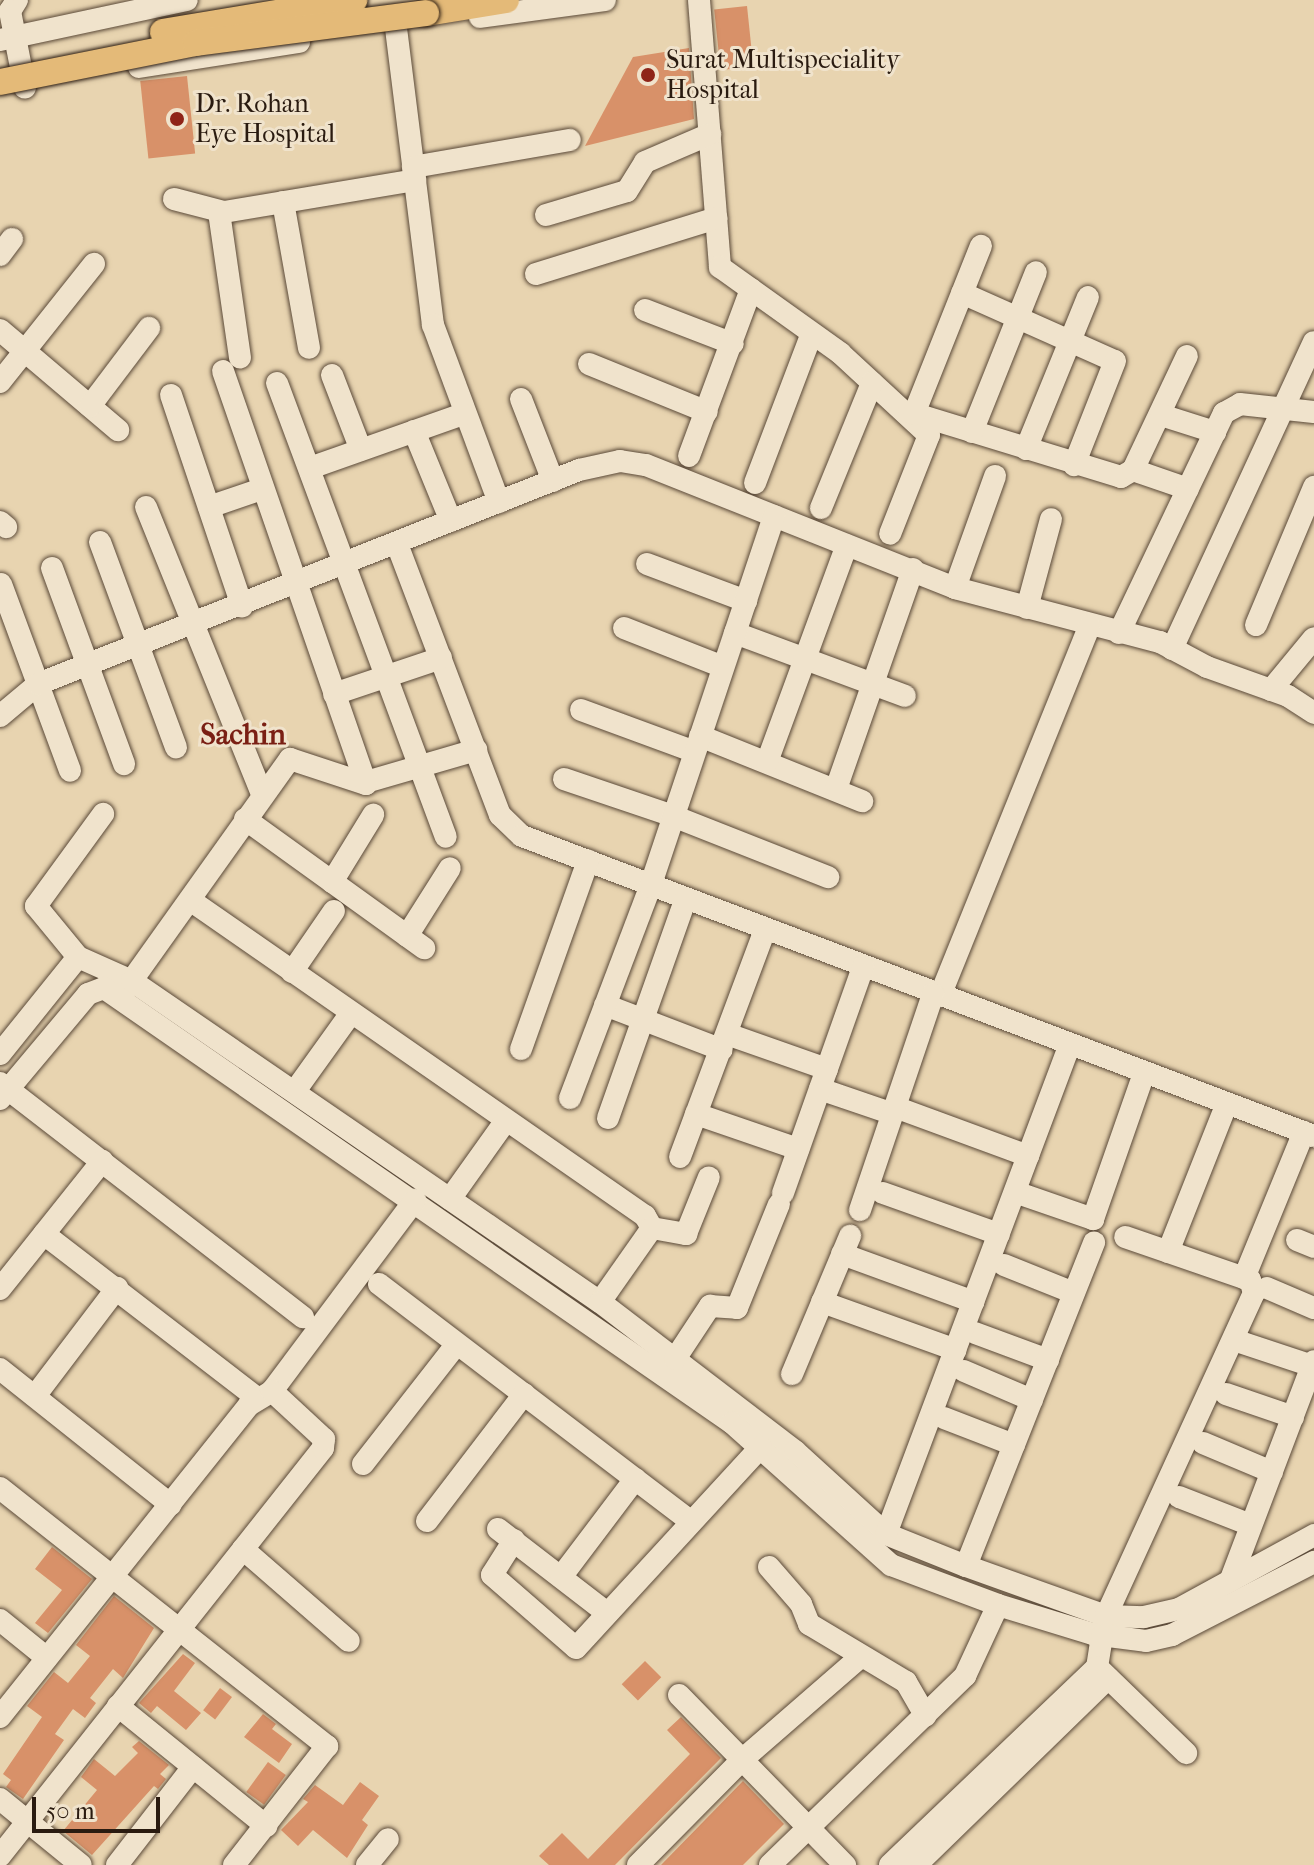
<!DOCTYPE html>
<html>
<head>
<meta charset="utf-8">
<style>
	body { margin:0 }
	#map { position:relative; width:1314px; height:1865px; overflow:hidden; background:#e8d4b0; font-family:"IM FELL French Canon",serif }
	div>[style] { position:absolute }
	[style*='--x'] { left:calc(var(--x)*1px); top:calc(var(--y)*1px); width:calc(var(--w)*1px); rotate:calc(var(--a)*1deg) }
	.building>* { inset:0; background:#d89169; transform-origin:0 0 }
	.roads { filter:drop-shadow(0 0 2px #5a4938) drop-shadow(0 0 2px #5a4938) }
	.minor>* { height:22px; margin:-11px; padding:0 11px; transform-origin:11px; border-radius:11px; background:#f0e3cc }
	.major>* { height:26px; margin:-13px; padding:0 13px; transform-origin:13px; border-radius:13px; background:#e4ba78 }
	.bridges { filter:drop-shadow(0 0 2px #2a1b10) drop-shadow(0 0 2px #2a1b10) }
	.major-bridge>* { height:26px; margin:-13px; padding:0 13px; transform-origin:13px; border-radius:13px; background:#e4ba78 }
	.dots>* { width:22px; height:22px; translate:-50% -50%; box-sizing:border-box; border:4px solid #f0e3cc; border-radius:50% }
	span { translate:-50% -50%; white-space:nowrap; text-align:center; line-height:1.15; -webkit-text-stroke:6px #f0e3cc; paint-order:stroke }
	.poi-label { font-size:26px; color:#2a1b10 }
	.left { translate:0 -50%; text-align:left }
	.quarter-label { font-size:30px; color:#7a1f14; font-weight:700 }
	.scale { position:absolute; left:32px; top:1797px; width:128px; height:36px; box-sizing:border-box; border:4px solid #2a1b10; border-top:0; padding-left:10px; font-size:24px; line-height:28px; white-space:nowrap; color:#2a1b10; -webkit-text-stroke:6px #f0e3cc; paint-order:stroke }
</style>
</head>
<body>
<div id="map">
	<div class="building">
		<div style="left:747px;top:6px;width:61px;height:33px;rotate:84deg"></div>
		<div style="clip-path:polygon(689px 48px,694px 119px,585px 146px,633px 57px)"></div>
		<div style="left:187px;top:76px;width:78px;height:47px;rotate:84deg"></div>
		<div style="clip-path:polygon(52px 1547px,92px 1579px,48px 1633px,35px 1623px,62px 1590px,35px 1569px)"></div>
		<div style="clip-path:polygon(114px 1596px,154px 1628px,123px 1678px,113px 1669px,90px 1698px,96px 1703px,85px 1718px,73px 1709px,55px 1734px,64px 1740px,23px 1799px,6px 1787px,11px 1780px,3px 1774px,42px 1717px,27px 1706px,54px 1672px,68px 1683px,90px 1656px,76px 1645px)"></div>
		<div style="clip-path:polygon(183px 1654px,195px 1663px,174px 1691px,201px 1713px,186px 1730px,157px 1706px,151px 1713px,139px 1703px)"></div>
		<div style="left:645px;top:1661px;width:23px;height:33px;rotate:45deg"></div>
		<div style="left:220px;top:1688px;width:15px;height:28px;rotate:37deg"></div>
		<div style="clip-path:polygon(263px 1714px,276px 1724px,272px 1729px,292px 1744px,279px 1763px,244px 1737px)"></div>
		<div style="clip-path:polygon(681px 1717px,721px 1758px,615px 1865px,549px 1865px,539px 1856px,562px 1833px,588px 1859px,690px 1754px,667px 1730px)"></div>
		<div style="clip-path:polygon(139px 1741px,169px 1765px,160px 1774px,166px 1779px,158px 1789px,154px 1786px,92px 1855px,63px 1831px,97px 1790px,81px 1777px,94px 1759px,115px 1776px,138px 1753px,132px 1747px)"></div>
		<div style="left:268px;top:1762px;width:22px;height:37px;rotate:36deg"></div>
		<div style="clip-path:polygon(743px 1781px,784px 1824px,743px 1865px,661px 1865px)"></div>
		<div style="clip-path:polygon(360px 1782px,379px 1796px,362px 1820px,368px 1825px,347px 1858px,313px 1830px,298px 1846px,281px 1830px,308px 1802px,303px 1799px,315px 1785px,343px 1805px)"></div>
	</div>
	<div class="roads">
		<div class="minor">
			<div style="--x:17;--y:0;--w:13;--a:122"></div>
			<div style="--x:10;--y:11;--w:78;--a:79"></div>
			<div style="--x:699;--y:0;--w:268;--a:85.5"></div>
			<div style="--x:720;--y:267;--w:148;--a:35.6"></div>
			<div style="--x:840;--y:353;--w:121;--a:42.7"></div>
			<div style="--x:929;--y:435;--w:106;--a:111.5"></div>
			<div style="--x:480;--y:17;--w:126;--a:-7.7"></div>
			<div style="--x:396;--y:28;--w:299;--a:82.9"></div>
			<div style="--x:433;--y:325;--w:189;--a:69.6"></div>
			<div style="--x:0;--y:40;--w:191;--a:-12.1"></div>
			<div style="--x:139;--y:67;--w:162;--a:-8.9"></div>
			<div style="--x:413;--y:167;--w:159;--a:-9.8"></div>
			<div style="--x:174;--y:199;--w:52;--a:14.6"></div>
			<div style="--x:224;--y:212;--w:194;--a:-9.5"></div>
			<div style="--x:283;--y:202;--w:148;--a:79.9"></div>
			<div style="--x:219;--y:212;--w:147;--a:81.8"></div>
			<div style="--x:546;--y:215;--w:84;--a:-16.5"></div>
			<div style="--x:627;--y:191;--w:34;--a:-58"></div>
			<div style="--x:645;--y:162;--w:71;--a:-23.3"></div>
			<div style="--x:0;--y:255;--w:20;--a:-53"></div>
			<div style="--x:536;--y:274;--w:189;--a:-17.2"></div>
			<div style="--x:962;--y:293;--w:167;--a:24"></div>
			<div style="--x:1115;--y:361;--w:112;--a:111.5"></div>
			<div style="--x:645;--y:310;--w:94;--a:21.1"></div>
			<div style="--x:0;--y:330;--w:155;--a:40.3"></div>
			<div style="--x:589;--y:364;--w:127;--a:22.1"></div>
			<div style="--x:332;--y:375;--w:80;--a:68.9"></div>
			<div style="--x:0;--y:382;--w:151;--a:-51.5"></div>
			<div style="--x:277;--y:383;--w:484;--a:69.6"></div>
			<div style="--x:171;--y:395;--w:223;--a:71.4"></div>
			<div style="--x:521;--y:399;--w:88;--a:68.7"></div>
			<div style="--x:90;--y:406;--w:98;--a:-52.9"></div>
			<div style="--x:909;--y:412;--w:222;--a:17"></div>
			<div style="--x:1121;--y:477;--w:14;--a:-30"></div>
			<div style="--x:1133;--y:470;--w:126;--a:-64.7"></div>
			<div style="--x:914;--y:414;--w:181;--a:-68.3"></div>
			<div style="--x:1161;--y:415;--w:57;--a:17.5"></div>
			<div style="--x:414;--y:431;--w:97;--a:67.7"></div>
			<div style="--x:972;--y:432;--w:172;--a:-68.2"></div>
			<div style="--x:1026;--y:449;--w:164;--a:-67.8"></div>
			<div style="--x:689;--y:456;--w:178;--a:-69.6"></div>
			<div style="--x:310;--y:468;--w:162;--a:-19.4"></div>
			<div style="--x:1133;--y:470;--w:58;--a:19.1"></div>
			<div style="--x:755;--y:483;--w:160;--a:-69.2"></div>
			<div style="--x:146;--y:507;--w:310;--a:68"></div>
			<div style="--x:209;--y:507;--w:56;--a:-18.8"></div>
			<div style="--x:821;--y:508;--w:135;--a:-67.8"></div>
			<div style="--x:0;--y:522;--w:8;--a:40"></div>
			<div style="--x:100;--y:542;--w:219;--a:69.7"></div>
			<div style="--x:397;--y:544;--w:290;--a:69.2"></div>
			<div style="--x:500;--y:815;--w:30;--a:44"></div>
			<div style="--x:522;--y:836;--w:847;--a:20.75"></div>
			<div style="--x:647;--y:564;--w:106;--a:20.5"></div>
			<div style="--x:52;--y:568;--w:209;--a:69.8"></div>
			<div style="--x:1;--y:584;--w:199;--a:69.7"></div>
			<div style="--x:955;--y:588;--w:119;--a:-70.3"></div>
			<div style="--x:1027;--y:608;--w:92;--a:-74.9"></div>
			<div style="--x:1256;--y:625;--w:150;--a:-67.2"></div>
			<div style="--x:624;--y:628;--w:106;--a:21.5"></div>
			<div style="--x:735;--y:633;--w:181;--a:20.3"></div>
			<div style="--x:1119;--y:633;--w:244;--a:-64.5"></div>
			<div style="--x:1224;--y:413;--w:18;--a:-29"></div>
			<div style="--x:1240;--y:404;--w:74;--a:6.2"></div>
			<div style="--x:1172;--y:649;--w:338;--a:-65.2"></div>
			<div style="--x:1271;--y:690;--w:67;--a:-50.4"></div>
			<div style="--x:334;--y:694;--w:113;--a:-18.6"></div>
			<div style="--x:581;--y:710;--w:121;--a:20.2"></div>
			<div style="--x:0;--y:716;--w:50;--a:-40.1"></div>
			<div style="--x:38;--y:684;--w:582;--a:-21.58"></div>
			<div style="--x:579;--y:470;--w:42;--a:-12.4"></div>
			<div style="--x:620;--y:461;--w:26;--a:9"></div>
			<div style="--x:646;--y:465;--w:333;--a:21.7"></div>
			<div style="--x:955;--y:588;--w:212;--a:14.8"></div>
			<div style="--x:1160;--y:642;--w:53;--a:28"></div>
			<div style="--x:1207;--y:667;--w:86;--a:19.7"></div>
			<div style="--x:1288;--y:696;--w:31;--a:33"></div>
			<div style="--x:700;--y:736;--w:175;--a:21.9"></div>
			<div style="--x:767;--y:762;--w:231;--a:-69.8"></div>
			<div style="--x:564;--y:779;--w:115;--a:18.7"></div>
			<div style="--x:673;--y:816;--w:167;--a:21.5"></div>
			<div style="--x:366;--y:782;--w:115;--a:-16.2"></div>
			<div style="--x:836;--y:789;--w:233;--a:-70.7"></div>
			<div style="--x:245;--y:819;--w:221;--a:35.8"></div>
			<div style="--x:332;--y:882;--w:79;--a:-58.5"></div>
			<div style="--x:190;--y:900;--w:554;--a:34.78"></div>
			<div style="--x:645;--y:1216;--w:14;--a:60"></div>
			<div style="--x:652;--y:1228;--w:90;--a:125.1"></div>
			<div style="--x:407;--y:936;--w:80;--a:-57.7"></div>
			<div style="--x:78;--y:957;--w:66;--a:-129.5"></div>
			<div style="--x:36;--y:906;--w:114;--a:-53.9"></div>
			<div style="--x:292;--y:972;--w:74;--a:-55.5"></div>
			<div style="--x:125;--y:990;--w:284;--a:-54.5"></div>
			<div style="--x:290;--y:759;--w:80;--a:18.2"></div>
			<div style="--x:366;--y:784;--w:437;--a:-109.1"></div>
			<div style="--x:940;--y:996;--w:400;--a:-68"></div>
			<div style="--x:605;--y:1005;--w:125;--a:21"></div>
			<div style="--x:727;--y:1034;--w:106;--a:19.3"></div>
			<div style="--x:521;--y:1049;--w:200;--a:-70.4"></div>
			<div style="--x:0;--y:1054;--w:124;--a:-51.2"></div>
			<div style="--x:78;--y:957;--w:59;--a:24"></div>
			<div style="--x:132;--y:981;--w:568;--a:34.45"></div>
			<div style="--x:600;--y:1302;--w:245;--a:37.4"></div>
			<div style="--x:795;--y:1451;--w:123;--a:42.4"></div>
			<div style="--x:886;--y:1534;--w:86;--a:21.8"></div>
			<div style="--x:966;--y:1566;--w:149;--a:19.7"></div>
			<div style="--x:1106;--y:1616;--w:38;--a:2"></div>
			<div style="--x:1144;--y:1617;--w:36;--a:-13"></div>
			<div style="--x:1179;--y:1609;--w:154;--a:-28.7"></div>
			<div style="--x:0;--y:1083;--w:383;--a:37.7"></div>
			<div style="--x:820;--y:1089;--w:77;--a:18.9"></div>
			<div style="--x:295;--y:1091;--w:96;--a:-54.3"></div>
			<div style="--x:570;--y:1098;--w:226;--a:-69.2"></div>
			<div style="--x:650;--y:887;--w:391;--a:-71.5"></div>
			<div style="--x:0;--y:1099;--w:137;--a:-50"></div>
			<div style="--x:88;--y:994;--w:17;--a:-21"></div>
			<div style="--x:104;--y:988;--w:764;--a:34.71"></div>
			<div style="--x:732;--y:1423;--w:213;--a:41.8"></div>
			<div style="--x:891;--y:1565;--w:114;--a:20.5"></div>
			<div style="--x:998;--y:1605;--w:99;--a:17"></div>
			<div style="--x:1093;--y:1634;--w:53;--a:7.5"></div>
			<div style="--x:1146;--y:1641;--w:27;--a:-13"></div>
			<div style="--x:1172;--y:1635;--w:160;--a:-27.2"></div>
			<div style="--x:895;--y:1107;--w:142;--a:20.2"></div>
			<div style="--x:696;--y:1114;--w:108;--a:18.9"></div>
			<div style="--x:608;--y:1118;--w:231;--a:-70.5"></div>
			<div style="--x:680;--y:1157;--w:242;--a:-69.5"></div>
			<div style="--x:1015;--y:1192;--w:83;--a:19.1"></div>
			<div style="--x:1093;--y:1219;--w:155;--a:-70.7"></div>
			<div style="--x:783;--y:1193;--w:240;--a:-70.5"></div>
			<div style="--x:883;--y:1193;--w:123;--a:19.5"></div>
			<div style="--x:450;--y:1199;--w:95;--a:-54.5"></div>
			<div style="--x:860;--y:1210;--w:228;--a:-71.3"></div>
			<div style="--x:652;--y:1228;--w:35;--a:10"></div>
			<div style="--x:686;--y:1234;--w:61;--a:-68"></div>
			<div style="--x:44;--y:1234;--w:270;--a:37.6"></div>
			<div style="--x:1297;--y:1240;--w:18;--a:22"></div>
			<div style="--x:1168;--y:1252;--w:160;--a:-68.4"></div>
			<div style="--x:842;--y:1254;--w:140;--a:20"></div>
			<div style="--x:1004;--y:1265;--w:75;--a:21.8"></div>
			<div style="--x:1244;--y:1278;--w:158;--a:-67.7"></div>
			<div style="--x:379;--y:1284;--w:390;--a:37.3"></div>
			<div style="--x:1267;--y:1288;--w:51;--a:23.1"></div>
			<div style="--x:0;--y:1289;--w:164;--a:-51.4"></div>
			<div style="--x:822;--y:1302;--w:142;--a:19.7"></div>
			<div style="--x:975;--y:1333;--w:78;--a:20.3"></div>
			<div style="--x:1243;--y:1343;--w:73;--a:18.4"></div>
			<div style="--x:675;--y:1359;--w:64;--a:-56.6"></div>
			<div style="--x:710;--y:1306;--w:27;--a:4"></div>
			<div style="--x:737;--y:1308;--w:112;--a:-68"></div>
			<div style="--x:0;--y:1369;--w:218;--a:38.5"></div>
			<div style="--x:964;--y:1371;--w:74;--a:23.1"></div>
			<div style="--x:792;--y:1374;--w:150;--a:-67.2"></div>
			<div style="--x:1226;--y:1394;--w:71;--a:18.9"></div>
			<div style="--x:35;--y:1396;--w:136;--a:-52.8"></div>
			<div style="--x:944;--y:1418;--w:75;--a:21.1"></div>
			<div style="--x:1203;--y:1443;--w:75;--a:22.8"></div>
			<div style="--x:363;--y:1464;--w:151;--a:-52"></div>
			<div style="--x:0;--y:1488;--w:417;--a:38.3"></div>
			<div style="--x:327;--y:1746;--w:151;--a:128"></div>
			<div style="--x:1179;--y:1497;--w:77;--a:21.3"></div>
			<div style="--x:427;--y:1521;--w:160;--a:-52.6"></div>
			<div style="--x:498;--y:1529;--w:138;--a:37.6"></div>
			<div style="--x:886;--y:1534;--w:523;--a:-69.42"></div>
			<div style="--x:514;--y:1540;--w:41;--a:122.2"></div>
			<div style="--x:492;--y:1575;--w:111;--a:41"></div>
			<div style="--x:576;--y:1648;--w:273;--a:-47.4"></div>
			<div style="--x:243;--y:1549;--w:140;--a:41"></div>
			<div style="--x:966;--y:1566;--w:348;--a:-68.4"></div>
			<div style="--x:769;--y:1567;--w:49;--a:49.1"></div>
			<div style="--x:801;--y:1604;--w:22;--a:68"></div>
			<div style="--x:809;--y:1624;--w:113;--a:30.9"></div>
			<div style="--x:906;--y:1682;--w:39;--a:60"></div>
			<div style="--x:561;--y:1577;--w:123;--a:-52.9"></div>
			<div style="--x:1231;--y:1579;--w:233;--a:-69.2"></div>
			<div style="--x:1106;--y:1616;--w:355;--a:-65.4"></div>
			<div style="--x:1254;--y:1293;--w:14;--a:-107"></div>
			<div style="--x:1250;--y:1280;--w:132;--a:-161"></div>
			<div style="--x:0;--y:1620;--w:60;--a:39"></div>
			<div style="--x:1102;--y:1636;--w:31;--a:99"></div>
			<div style="--x:1097;--y:1667;--w:124;--a:44"></div>
			<div style="--x:679;--y:1695;--w:238;--a:45.7"></div>
			<div style="--x:118;--y:1706;--w:191;--a:39"></div>
			<div style="--x:0;--y:1717;--w:399;--a:-51.4"></div>
			<div style="--x:249;--y:1405;--w:27;--a:-31"></div>
			<div style="--x:272;--y:1391;--w:239;--a:-53.2"></div>
			<div style="--x:0;--y:1799;--w:104;--a:39.2"></div>
			<div style="--x:0;--y:1856;--w:520;--a:-51.63"></div>
			<div style="--x:323;--y:1448;--w:9;--a:-84"></div>
			<div style="--x:324;--y:1439;--w:71;--a:-137.3"></div>
			<div style="--x:117;--y:1865;--w:124;--a:-52.2"></div>
			<div style="--x:367;--y:1865;--w:33;--a:-51"></div>
			<div style="--x:638;--y:1865;--w:149;--a:-45.3"></div>
			<div style="--x:743;--y:1759;--w:154;--a:-41"></div>
			<div style="--x:770;--y:1865;--w:272;--a:-44.1"></div>
			<div style="--x:965;--y:1676;--w:78;--a:-65.1"></div>
			<div style="--x:890;--y:1865;--w:286;--a:-43.7"></div>
			<div style="--x:916;--y:1865;--w:268;--a:-44.2"></div>
		</div>
		<div class="major">
			<div style="--x:426;--y:13;--w:81;--a:-9.2"></div>
		</div>
	</div>
	<div class="bridges">
		<div class="major-bridge">
			<div style="--x:163;--y:32;--w:194;--a:-9.5"></div>
			<div style="--x:0;--y:82;--w:200;--a:-11.3"></div>
			<div style="--x:196;--y:43;--w:232;--a:-7.4"></div>
		</div>
	</div>
	<div class="dots">
		<div style="left:648px;top:75px;background:#8f2418"></div>
		<div style="left:177px;top:119px;background:#8f2418"></div>
	</div>
	<div class="poi-label">
		<span class="left" style="left:666px;top:75px">Surat Multispeciality<br>Hospital</span>
		<span class="left" style="left:195px;top:119px">Dr. Rohan<br>Eye Hospital</span>
	</div>
	<div class="quarter-label">
		<span style="left:243px;top:735px">Sachin</span>
	</div>
	<div class="scale">50 m</div>
</div>
</body>
</html>
